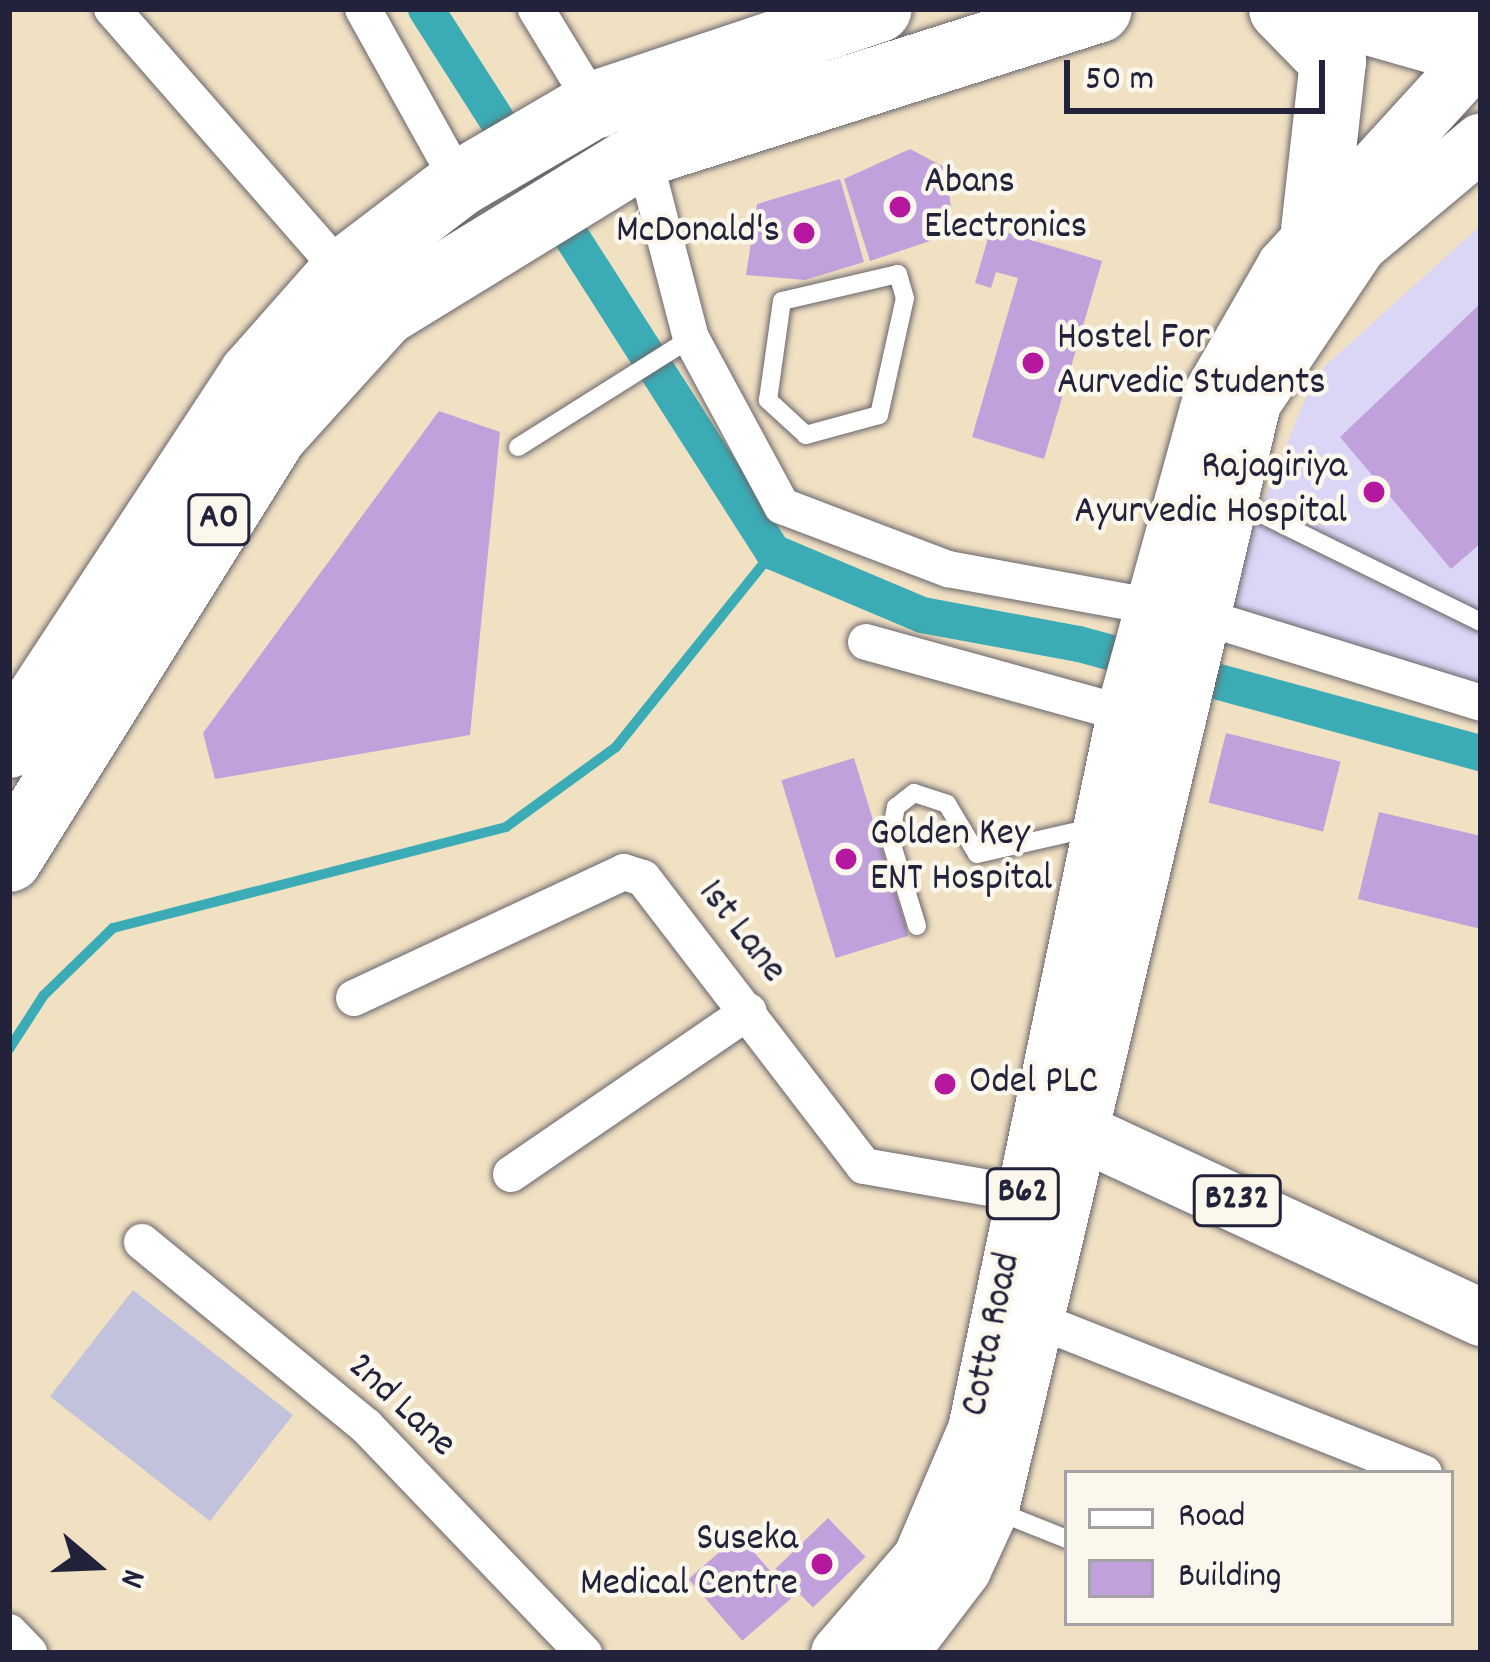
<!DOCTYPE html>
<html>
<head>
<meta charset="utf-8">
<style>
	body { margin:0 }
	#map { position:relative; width:1490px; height:1662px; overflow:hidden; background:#f1e1c3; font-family:Dekko,sans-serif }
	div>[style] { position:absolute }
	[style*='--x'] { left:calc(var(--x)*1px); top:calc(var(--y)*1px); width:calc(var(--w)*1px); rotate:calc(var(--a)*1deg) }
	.built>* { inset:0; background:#dcd6f6 }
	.industrial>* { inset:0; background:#c2c2dc; transform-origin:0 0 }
	.stream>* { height:10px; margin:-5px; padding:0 5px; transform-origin:5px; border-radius:5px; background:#3bacb5 }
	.canal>* { height:36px; margin:-18px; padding:0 18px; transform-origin:18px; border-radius:18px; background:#3bacb5 }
	.building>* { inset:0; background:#c0a1db; transform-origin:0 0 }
	.roads { filter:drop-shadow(0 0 3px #6a656b) drop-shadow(0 0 3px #6a656b) }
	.lane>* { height:18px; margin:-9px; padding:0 9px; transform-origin:9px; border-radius:9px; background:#fff }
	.street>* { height:36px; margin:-18px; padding:0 18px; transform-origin:18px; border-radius:18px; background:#fff }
	.primary>* { height:57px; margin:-28.5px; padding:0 28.5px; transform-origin:28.5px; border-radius:28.5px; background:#fff }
	.highway>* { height:66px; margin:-33px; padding:0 33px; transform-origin:33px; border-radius:33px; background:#fff }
	.dots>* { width:33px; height:33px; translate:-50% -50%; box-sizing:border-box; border:6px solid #fbf7ec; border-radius:50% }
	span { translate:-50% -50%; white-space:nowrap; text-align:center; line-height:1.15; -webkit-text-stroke:9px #fbf7ec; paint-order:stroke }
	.shield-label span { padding:3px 9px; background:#fbf7ec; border:3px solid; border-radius:9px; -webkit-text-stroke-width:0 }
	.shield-label { font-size:36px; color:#22223b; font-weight:700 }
	.poi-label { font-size:39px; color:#22223b }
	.left { translate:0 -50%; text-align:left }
	.right { translate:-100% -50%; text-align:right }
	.street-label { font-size:39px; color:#22223b }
	.frame { position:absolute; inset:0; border:12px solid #22223b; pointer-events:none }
	.legend { position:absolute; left:1064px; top:1470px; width:390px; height:156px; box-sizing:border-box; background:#fbf7ec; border:3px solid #a4a2a5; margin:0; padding:15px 21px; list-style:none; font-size:36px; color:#22223b }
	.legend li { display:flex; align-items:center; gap:24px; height:60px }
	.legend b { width:60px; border:3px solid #a4a2a5 }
	.north { position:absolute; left:36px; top:1506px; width:120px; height:120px; -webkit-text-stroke:9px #fbf7ec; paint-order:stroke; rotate:109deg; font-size:33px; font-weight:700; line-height:48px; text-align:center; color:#22223b }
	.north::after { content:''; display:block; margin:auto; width:42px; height:54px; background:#22223b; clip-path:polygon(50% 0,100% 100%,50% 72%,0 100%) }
	.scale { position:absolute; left:1064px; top:60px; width:261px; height:54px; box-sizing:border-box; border:6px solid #22223b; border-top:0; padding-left:15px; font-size:36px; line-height:42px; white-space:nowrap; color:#22223b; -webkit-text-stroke:9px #fbf7ec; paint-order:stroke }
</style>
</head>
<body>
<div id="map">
	<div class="built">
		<div style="clip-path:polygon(1481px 225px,1481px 685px,1219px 609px,1315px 375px)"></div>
	</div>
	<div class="industrial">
		<div style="left:133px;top:1290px;width:203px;height:135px;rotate:38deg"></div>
	</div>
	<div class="stream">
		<div style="--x:9;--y:1049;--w:64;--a:-57.1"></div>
		<div style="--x:44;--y:995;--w:96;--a:-44.2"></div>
		<div style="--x:113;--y:928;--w:406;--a:-14.4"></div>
		<div style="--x:506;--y:827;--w:136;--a:-36"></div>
		<div style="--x:616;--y:747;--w:250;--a:-51.2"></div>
	</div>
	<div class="canal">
		<div style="--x:426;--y:9;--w:644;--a:57.42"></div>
		<div style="--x:773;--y:552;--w:162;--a:22.9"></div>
		<div style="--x:922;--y:615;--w:160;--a:10.5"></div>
		<div style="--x:1079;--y:644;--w:417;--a:15.2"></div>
	</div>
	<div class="building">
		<div style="clip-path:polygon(910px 149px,946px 168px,954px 233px,870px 261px,844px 179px)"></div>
		<div style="clip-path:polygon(840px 179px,864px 262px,805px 280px,746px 275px,757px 204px)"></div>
		<div style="clip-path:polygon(991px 228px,1102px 261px,1044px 459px,972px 437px,1018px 278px,996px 272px,991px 288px,975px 283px)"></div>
		<div style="clip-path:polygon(1481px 303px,1481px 543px,1451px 569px,1340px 437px)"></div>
		<div style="clip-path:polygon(439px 411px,500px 432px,470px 735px,215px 779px,203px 733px)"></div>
		<div style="left:1226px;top:733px;width:118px;height:72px;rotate:14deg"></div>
		<div style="left:854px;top:758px;width:186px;height:76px;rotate:73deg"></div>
		<div style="clip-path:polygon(1379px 812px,1481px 836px,1481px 929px,1358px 899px)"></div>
		<div style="left:828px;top:1518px;width:54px;height:73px;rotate:46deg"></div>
		<div style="left:739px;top:1535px;width:82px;height:67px;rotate:49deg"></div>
	</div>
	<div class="roads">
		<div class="lane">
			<div style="--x:898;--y:274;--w:25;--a:74"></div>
			<div style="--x:905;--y:298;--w:120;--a:102.5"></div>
			<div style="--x:879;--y:415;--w:76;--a:164.7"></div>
			<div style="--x:806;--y:435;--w:52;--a:-137.4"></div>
			<div style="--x:768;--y:400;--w:100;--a:-82"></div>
			<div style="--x:782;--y:301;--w:119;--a:-13.1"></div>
			<div style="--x:518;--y:447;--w:204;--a:-32.2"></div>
			<div style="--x:1233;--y:500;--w:276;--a:26.2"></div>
			<div style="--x:917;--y:926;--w:92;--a:-107.1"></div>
			<div style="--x:890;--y:838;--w:32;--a:-79"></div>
			<div style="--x:896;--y:807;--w:23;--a:-38"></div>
			<div style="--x:914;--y:793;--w:35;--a:18"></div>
			<div style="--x:947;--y:804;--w:58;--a:59"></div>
			<div style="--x:977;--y:854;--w:117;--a:-12.8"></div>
			<div style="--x:994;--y:1510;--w:79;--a:21.7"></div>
		</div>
		<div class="street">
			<div style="--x:112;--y:9;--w:363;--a:48.8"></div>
			<div style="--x:363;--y:9;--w:199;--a:60.9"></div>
			<div style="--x:536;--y:9;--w:129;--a:58.7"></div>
			<div style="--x:643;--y:154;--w:190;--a:75.4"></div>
			<div style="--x:691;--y:338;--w:191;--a:61.6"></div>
			<div style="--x:782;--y:506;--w:178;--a:20.8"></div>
			<div style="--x:948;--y:569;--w:250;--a:10.4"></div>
			<div style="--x:1194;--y:614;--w:300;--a:17.2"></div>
			<div style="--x:866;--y:642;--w:269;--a:15.5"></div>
			<div style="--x:354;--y:998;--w:298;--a:-25"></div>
			<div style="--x:624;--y:872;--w:20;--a:18"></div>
			<div style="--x:643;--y:878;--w:363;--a:52.5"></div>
			<div style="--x:864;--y:1166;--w:161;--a:10"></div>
			<div style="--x:511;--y:1174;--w:288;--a:-34.4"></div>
			<div style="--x:142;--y:1242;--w:290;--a:39.4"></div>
			<div style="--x:366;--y:1426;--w:315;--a:46.2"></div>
			<div style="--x:1042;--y:1322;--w:411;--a:21.6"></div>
			<div style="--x:9;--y:1632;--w:29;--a:46"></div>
		</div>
		<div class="primary">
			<div style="--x:1082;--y:1132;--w:440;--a:24.9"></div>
			<div style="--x:839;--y:1653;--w:125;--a:-49.2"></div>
			<div style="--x:921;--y:1558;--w:140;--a:-66.9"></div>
			<div style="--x:976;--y:1429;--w:746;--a:-78.24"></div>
			<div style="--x:1128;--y:699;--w:317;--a:-74.6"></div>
			<div style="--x:1212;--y:393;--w:146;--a:-60.1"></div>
			<div style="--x:1285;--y:266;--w:291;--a:-47.6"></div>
			<div style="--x:898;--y:1653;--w:106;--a:-52.7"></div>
			<div style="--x:962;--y:1569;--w:67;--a:-65.3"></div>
			<div style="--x:990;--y:1508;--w:1137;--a:-76.67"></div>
			<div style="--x:1252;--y:402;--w:190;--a:-56.1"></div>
			<div style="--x:1358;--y:244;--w:160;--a:-39.9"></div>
		</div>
		<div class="highway">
			<div style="--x:1282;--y:9;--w:73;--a:45.6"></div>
			<div style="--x:1333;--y:61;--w:170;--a:96.4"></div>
			<div style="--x:1323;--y:9;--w:160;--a:15.9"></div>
			<div style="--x:1477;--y:53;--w:44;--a:-86.1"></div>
			<div style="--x:9;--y:745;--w:443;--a:-56.7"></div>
			<div style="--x:252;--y:375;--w:136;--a:-48.6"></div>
			<div style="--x:342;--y:273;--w:148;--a:-37.3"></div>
			<div style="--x:460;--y:183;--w:156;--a:-30.3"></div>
			<div style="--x:595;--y:104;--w:299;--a:-18.5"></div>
			<div style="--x:9;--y:859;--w:499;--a:-58"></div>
			<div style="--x:273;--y:436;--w:166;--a:-47.9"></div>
			<div style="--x:384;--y:313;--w:304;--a:-31.5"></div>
			<div style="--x:643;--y:154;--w:478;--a:-17.6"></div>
		</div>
	</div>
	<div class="dots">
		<div style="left:900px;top:207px;background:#b5179e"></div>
		<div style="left:804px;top:233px;background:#b5179e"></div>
		<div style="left:1033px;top:363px;background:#b5179e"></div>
		<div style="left:1374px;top:492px;background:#b5179e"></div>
		<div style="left:846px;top:859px;background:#b5179e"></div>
		<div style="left:945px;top:1084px;background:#b5179e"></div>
		<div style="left:822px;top:1564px;background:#b5179e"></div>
	</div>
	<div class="shield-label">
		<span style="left:219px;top:520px">A0</span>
		<span style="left:1023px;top:1194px">B62</span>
		<span style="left:1237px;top:1201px">B232</span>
	</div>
	<div class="poi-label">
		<span class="left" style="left:924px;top:207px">Abans<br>Electronics</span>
		<span class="right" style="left:780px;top:233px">McDonald's</span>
		<span class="left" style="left:1057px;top:363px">Hostel For<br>Aurvedic Students</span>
		<span class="right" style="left:1347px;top:492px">Rajagiriya<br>Ayurvedic Hospital</span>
		<span class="left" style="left:870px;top:859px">Golden Key<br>ENT Hospital</span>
		<span class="left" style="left:969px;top:1084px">Odel PLC</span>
		<span class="right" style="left:798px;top:1564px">Suseka<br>Medical Centre</span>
	</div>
	<div class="street-label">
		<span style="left:740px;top:933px;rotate:52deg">1st Lane</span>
		<span style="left:994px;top:1335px;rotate:-78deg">Cotta Road</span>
		<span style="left:400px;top:1407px;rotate:43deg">2nd Lane</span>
	</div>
	<div class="frame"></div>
	<ul class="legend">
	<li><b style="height:15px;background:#fff"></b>Road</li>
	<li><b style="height:33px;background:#c0a1db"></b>Building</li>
	</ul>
	<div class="north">N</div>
	<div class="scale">50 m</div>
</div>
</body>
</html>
